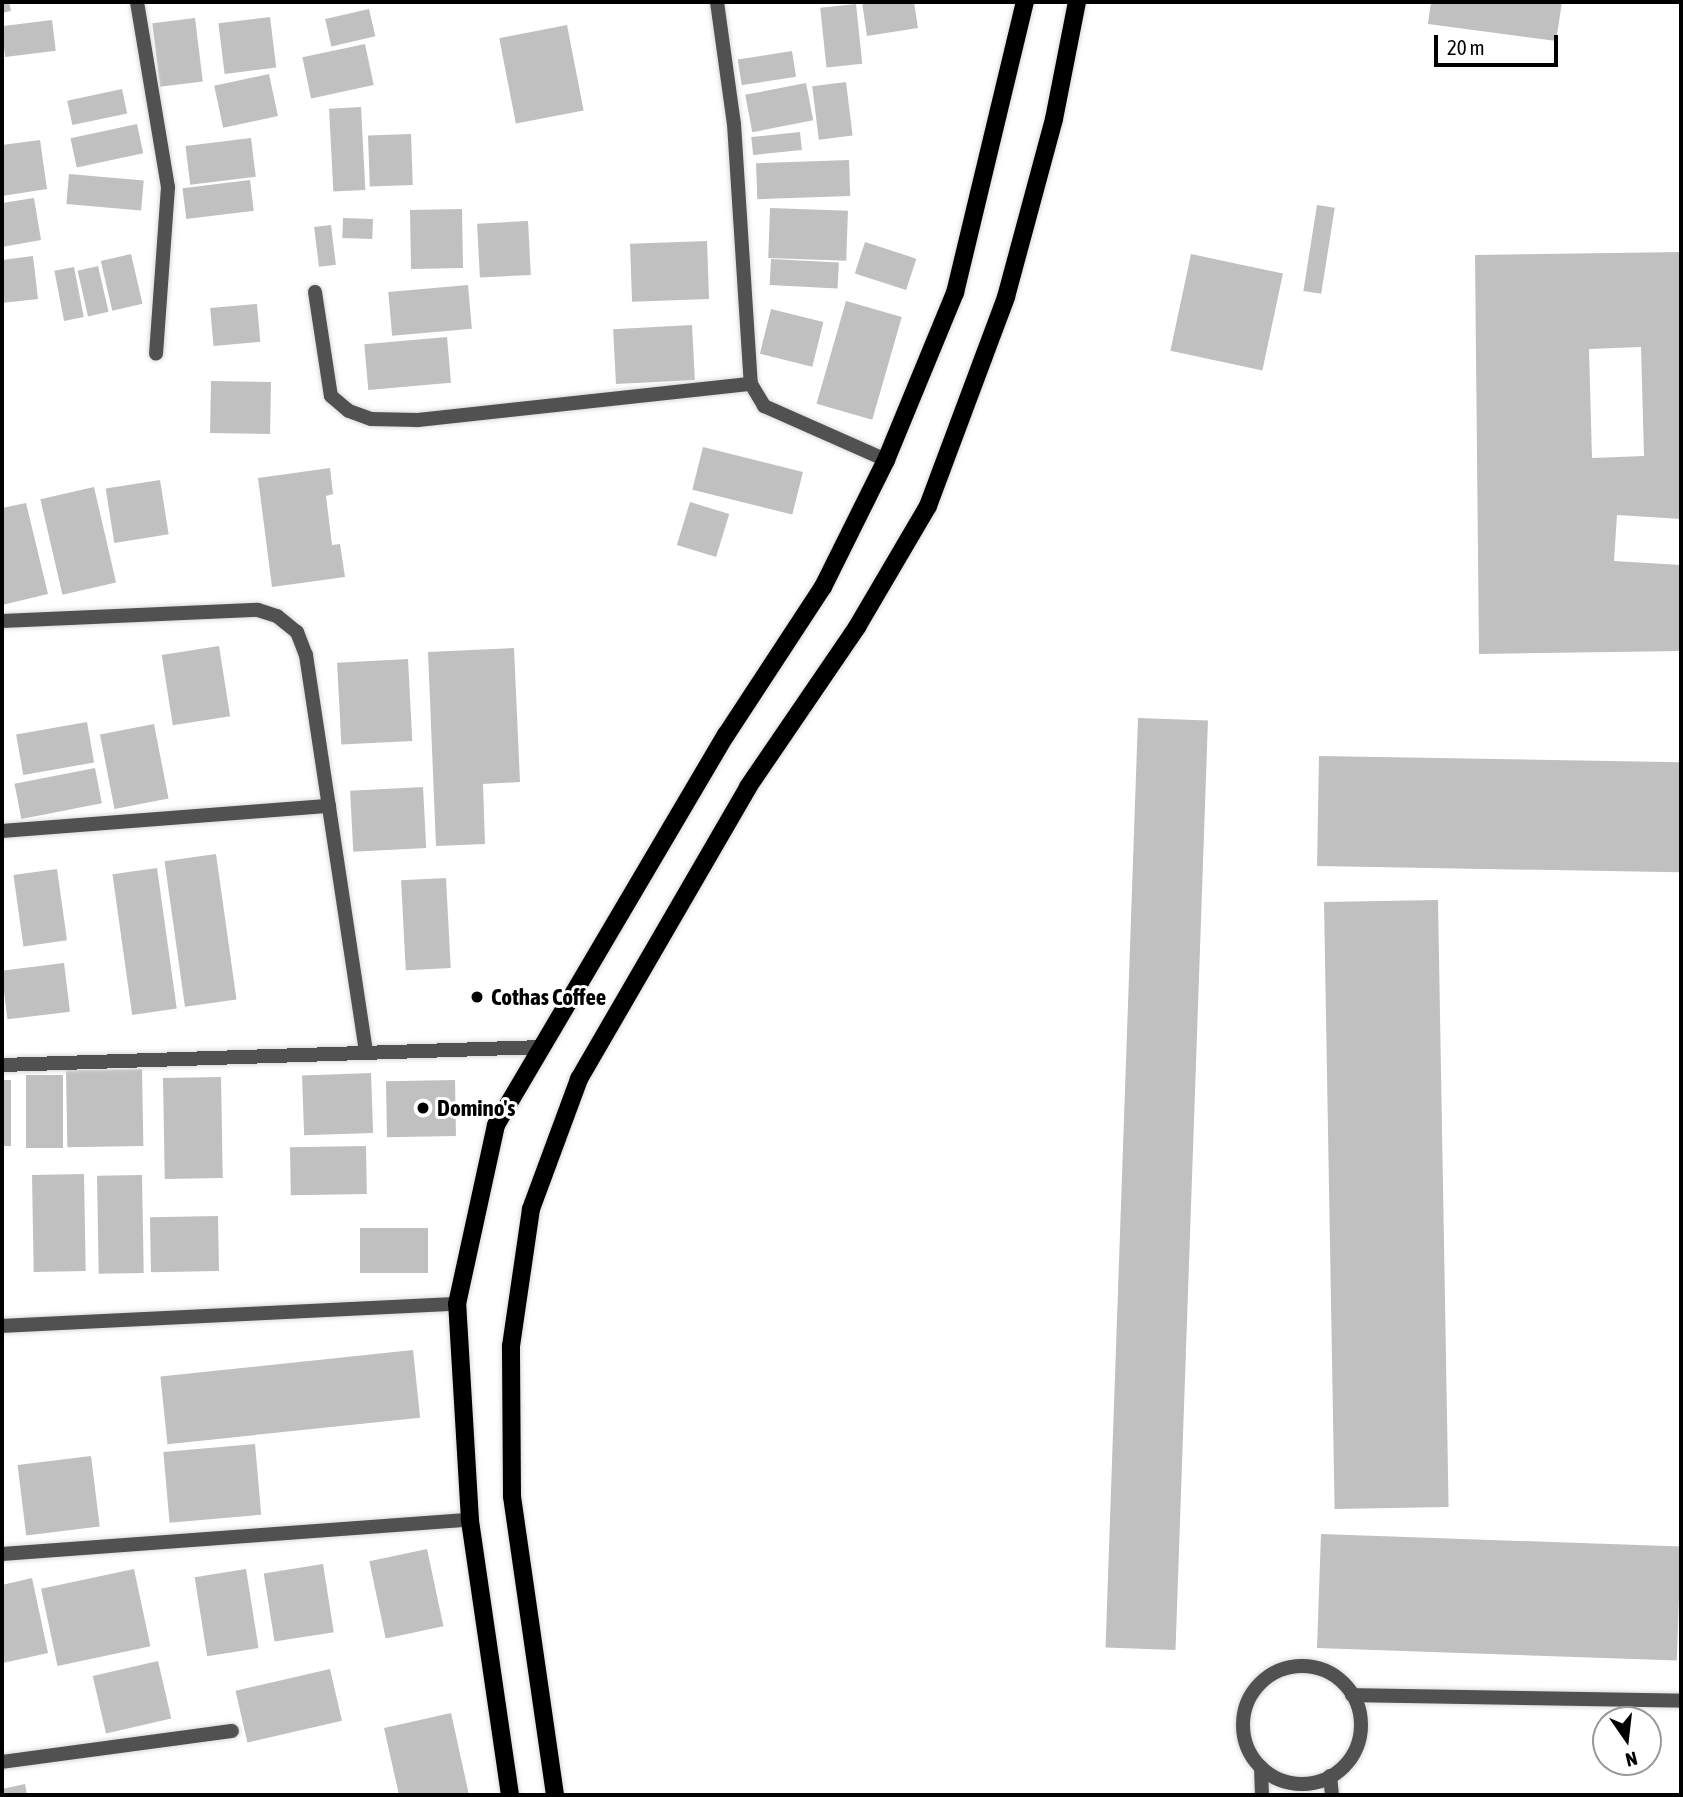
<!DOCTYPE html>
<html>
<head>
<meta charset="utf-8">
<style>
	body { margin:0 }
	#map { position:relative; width:1683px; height:1797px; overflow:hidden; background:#fff; font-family:"Asap Condensed",sans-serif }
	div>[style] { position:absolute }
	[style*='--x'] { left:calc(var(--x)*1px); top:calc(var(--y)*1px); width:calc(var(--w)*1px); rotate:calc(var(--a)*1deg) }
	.building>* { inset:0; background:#c0c0c0; transform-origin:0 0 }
	.roads { filter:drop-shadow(0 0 2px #dbdbdb) drop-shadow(0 0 2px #dbdbdb) }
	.service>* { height:14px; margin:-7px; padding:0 7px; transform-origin:7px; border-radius:7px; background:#515151 }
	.service>.ring { margin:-7px; padding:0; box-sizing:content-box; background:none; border:14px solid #515151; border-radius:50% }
	.minor>* { height:14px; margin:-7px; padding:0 7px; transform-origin:7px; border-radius:7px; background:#515151 }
	.primary>* { height:18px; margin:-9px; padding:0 9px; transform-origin:9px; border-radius:9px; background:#000 }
	.dots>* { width:19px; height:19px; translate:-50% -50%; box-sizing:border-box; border:4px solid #fff; border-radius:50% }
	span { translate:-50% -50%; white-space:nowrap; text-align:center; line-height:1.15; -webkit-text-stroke:6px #fff; paint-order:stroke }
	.poi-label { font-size:23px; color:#000; font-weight:700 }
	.left { translate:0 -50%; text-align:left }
	.frame { position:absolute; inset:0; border:4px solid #000; pointer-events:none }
	.north { position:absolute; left:1592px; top:1706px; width:70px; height:70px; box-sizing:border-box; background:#fff; border:2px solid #999; border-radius:50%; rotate:166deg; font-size:19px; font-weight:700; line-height:28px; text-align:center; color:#000 }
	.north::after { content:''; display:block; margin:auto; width:24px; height:32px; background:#000; clip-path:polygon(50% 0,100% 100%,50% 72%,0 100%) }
	.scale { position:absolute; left:1434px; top:35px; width:124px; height:32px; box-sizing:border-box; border:4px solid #000; border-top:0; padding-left:9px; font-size:21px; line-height:24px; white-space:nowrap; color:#000; -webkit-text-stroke:5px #fff; paint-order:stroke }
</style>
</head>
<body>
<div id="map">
	<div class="building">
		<div style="clip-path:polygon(2px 2px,9px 2px,11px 11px,2px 13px)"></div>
		<div style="clip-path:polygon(862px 2px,914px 2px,918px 28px,867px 36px)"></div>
		<div style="clip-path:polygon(1431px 2px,1562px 2px,1556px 41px,1428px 24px)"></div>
		<div style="left:856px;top:4px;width:60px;height:36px;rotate:84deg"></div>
		<div style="left:369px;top:9px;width:28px;height:45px;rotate:77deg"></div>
		<div style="left:270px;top:17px;width:51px;height:52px;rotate:83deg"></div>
		<div style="left:195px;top:18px;width:64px;height:43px;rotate:83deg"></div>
		<div style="left:52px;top:20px;width:31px;height:51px;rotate:83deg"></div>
		<div style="left:567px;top:25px;width:87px;height:69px;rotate:79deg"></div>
		<div style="left:365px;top:44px;width:42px;height:64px;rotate:78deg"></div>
		<div style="left:792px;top:51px;width:26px;height:55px;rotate:81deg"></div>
		<div style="left:269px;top:74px;width:43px;height:56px;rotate:78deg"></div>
		<div style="left:846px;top:82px;width:54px;height:34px;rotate:83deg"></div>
		<div style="left:806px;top:83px;width:38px;height:62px;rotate:79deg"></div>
		<div style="left:122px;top:89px;width:25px;height:56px;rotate:78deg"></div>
		<div style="left:361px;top:107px;width:83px;height:32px;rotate:87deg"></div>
		<div style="left:137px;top:124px;width:30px;height:68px;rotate:78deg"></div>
		<div style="left:800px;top:132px;width:18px;height:49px;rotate:84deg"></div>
		<div style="left:411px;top:134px;width:51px;height:43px;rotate:88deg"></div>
		<div style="left:251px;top:138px;width:39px;height:66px;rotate:83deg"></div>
		<div style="clip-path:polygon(40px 140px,47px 189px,2px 196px,2px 145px)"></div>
		<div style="left:849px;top:160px;width:36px;height:93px;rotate:88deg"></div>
		<div style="left:69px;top:174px;width:75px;height:30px;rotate:5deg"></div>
		<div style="left:250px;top:180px;width:31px;height:68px;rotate:83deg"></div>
		<div style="clip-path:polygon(34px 198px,41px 240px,2px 247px,2px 203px)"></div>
		<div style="left:1317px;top:205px;width:18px;height:87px;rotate:9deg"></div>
		<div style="left:770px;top:208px;width:78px;height:50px;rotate:2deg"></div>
		<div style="left:462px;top:209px;width:59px;height:52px;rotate:89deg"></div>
		<div style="left:343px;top:218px;width:30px;height:20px;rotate:2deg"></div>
		<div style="left:528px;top:221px;width:54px;height:51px;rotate:87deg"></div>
		<div style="left:331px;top:225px;width:40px;height:17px;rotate:83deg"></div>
		<div style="left:707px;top:241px;width:58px;height:77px;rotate:88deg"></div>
		<div style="left:865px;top:242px;width:54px;height:33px;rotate:18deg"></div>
		<div style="clip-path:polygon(evenodd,1681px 252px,1681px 519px,1617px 515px,1614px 561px,1681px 565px,1681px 651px,1479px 654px,1475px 255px,1681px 252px,1641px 347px,1644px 456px,1592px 458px,1589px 349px,1641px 347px)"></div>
		<div style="left:131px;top:254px;width:51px;height:31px;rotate:77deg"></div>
		<div style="left:1191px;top:254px;width:94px;height:99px;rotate:12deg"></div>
		<div style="clip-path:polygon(33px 256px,38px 299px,2px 303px,2px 260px)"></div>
		<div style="left:771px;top:259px;width:68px;height:26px;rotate:3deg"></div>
		<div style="left:98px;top:266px;width:47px;height:21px;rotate:77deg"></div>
		<div style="left:74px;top:267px;width:51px;height:20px;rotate:79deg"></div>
		<div style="left:468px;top:285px;width:44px;height:80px;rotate:85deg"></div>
		<div style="left:846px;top:301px;width:58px;height:107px;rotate:16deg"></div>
		<div style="left:257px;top:304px;width:38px;height:47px;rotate:85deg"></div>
		<div style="left:771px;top:309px;width:54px;height:46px;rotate:14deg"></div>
		<div style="left:692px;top:325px;width:55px;height:79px;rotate:87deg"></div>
		<div style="left:447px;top:337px;width:46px;height:83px;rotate:85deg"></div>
		<div style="left:211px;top:381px;width:60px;height:52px;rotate:1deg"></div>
		<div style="left:703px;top:447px;width:103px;height:44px;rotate:14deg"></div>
		<div style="clip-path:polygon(330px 468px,333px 494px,326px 496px,332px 545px,340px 544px,345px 577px,272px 587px,258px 478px)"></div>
		<div style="left:160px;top:480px;width:55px;height:55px;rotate:81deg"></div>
		<div style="left:94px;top:487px;width:98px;height:55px;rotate:77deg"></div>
		<div style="left:690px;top:502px;width:41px;height:45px;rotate:17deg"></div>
		<div style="clip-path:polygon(26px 503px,48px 594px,2px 605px,2px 508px)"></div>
		<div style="left:219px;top:646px;width:71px;height:58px;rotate:81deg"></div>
		<div style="clip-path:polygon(514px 648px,520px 782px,483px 784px,485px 844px,436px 846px,428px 652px)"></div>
		<div style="left:408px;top:659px;width:82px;height:71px;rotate:87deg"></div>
		<div style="left:1138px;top:718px;width:70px;height:930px;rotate:2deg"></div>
		<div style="left:87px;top:722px;width:41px;height:72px;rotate:80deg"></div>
		<div style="left:154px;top:724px;width:76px;height:55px;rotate:79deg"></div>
		<div style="left:1319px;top:756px;width:362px;height:110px;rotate:1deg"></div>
		<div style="left:95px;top:768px;width:36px;height:82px;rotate:79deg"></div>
		<div style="left:423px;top:787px;width:61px;height:73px;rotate:87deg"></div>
		<div style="left:216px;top:854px;width:147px;height:52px;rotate:82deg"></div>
		<div style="left:157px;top:868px;width:142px;height:45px;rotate:82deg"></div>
		<div style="left:57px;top:869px;width:72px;height:44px;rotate:82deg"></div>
		<div style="left:446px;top:878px;width:90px;height:45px;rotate:87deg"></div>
		<div style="left:1438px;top:900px;width:607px;height:114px;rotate:89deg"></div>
		<div style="left:64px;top:963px;width:49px;height:63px;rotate:83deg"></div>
		<div style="left:142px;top:1069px;width:77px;height:76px;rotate:89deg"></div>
		<div style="left:371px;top:1073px;width:60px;height:69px;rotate:88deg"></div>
		<div style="left:63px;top:1075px;width:73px;height:37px;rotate:90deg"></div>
		<div style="left:221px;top:1077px;width:101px;height:58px;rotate:89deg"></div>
		<div style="left:2px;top:1080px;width:9px;height:66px"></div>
		<div style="left:455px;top:1080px;width:56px;height:69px;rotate:89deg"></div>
		<div style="left:366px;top:1146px;width:48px;height:76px;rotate:89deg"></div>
		<div style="left:84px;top:1174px;width:97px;height:52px;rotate:89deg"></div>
		<div style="left:142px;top:1175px;width:98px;height:45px;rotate:89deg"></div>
		<div style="left:218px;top:1216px;width:55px;height:68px;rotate:89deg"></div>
		<div style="left:360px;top:1228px;width:68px;height:45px"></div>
		<div style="left:413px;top:1350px;width:68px;height:254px;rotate:84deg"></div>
		<div style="left:255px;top:1444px;width:71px;height:92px;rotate:85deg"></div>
		<div style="left:91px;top:1456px;width:71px;height:74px;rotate:83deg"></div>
		<div style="left:1321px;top:1534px;width:360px;height:114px;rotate:2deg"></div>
		<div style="left:427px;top:1549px;width:79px;height:59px;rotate:78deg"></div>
		<div style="left:323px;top:1564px;width:69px;height:60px;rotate:81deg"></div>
		<div style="left:134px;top:1569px;width:79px;height:95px;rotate:78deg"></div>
		<div style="left:246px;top:1569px;width:80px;height:52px;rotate:81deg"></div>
		<div style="clip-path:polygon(32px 1578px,48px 1653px,3px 1663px,2px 1585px)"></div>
		<div style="left:158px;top:1661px;width:59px;height:67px;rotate:77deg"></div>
		<div style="left:330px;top:1669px;width:53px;height:97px;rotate:77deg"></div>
		<div style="clip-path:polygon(451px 1713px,469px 1795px,399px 1795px,384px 1728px)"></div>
		<div style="clip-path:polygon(25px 1784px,27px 1795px,2px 1795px,2px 1789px)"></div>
	</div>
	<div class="roads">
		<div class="service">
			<div class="ring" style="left:1243px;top:1666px;width:104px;height:104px"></div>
			<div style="--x:1352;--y:1695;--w:329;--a:1"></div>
			<div style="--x:1261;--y:1767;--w:28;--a:88"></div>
			<div style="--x:1330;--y:1776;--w:19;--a:84"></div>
		</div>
		<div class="minor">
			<div style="--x:137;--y:2;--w:188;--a:80.5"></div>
			<div style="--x:168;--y:187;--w:167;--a:94.1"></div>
			<div style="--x:717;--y:2;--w:123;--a:82.1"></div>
			<div style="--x:734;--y:124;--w:261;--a:86.3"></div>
			<div style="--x:751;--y:384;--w:26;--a:59"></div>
			<div style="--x:764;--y:406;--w:133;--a:23.9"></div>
			<div style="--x:315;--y:292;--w:105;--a:81.3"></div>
			<div style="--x:331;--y:396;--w:23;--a:40"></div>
			<div style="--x:349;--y:411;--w:23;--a:20"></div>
			<div style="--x:371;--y:419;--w:47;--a:1.2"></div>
			<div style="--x:418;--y:420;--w:335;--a:-6.2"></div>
			<div style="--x:2;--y:621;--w:256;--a:-2.5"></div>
			<div style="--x:258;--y:610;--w:20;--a:18"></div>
			<div style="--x:277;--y:616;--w:26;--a:39"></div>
			<div style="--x:297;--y:632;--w:25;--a:69"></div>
			<div style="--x:306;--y:655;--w:402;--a:81.4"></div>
			<div style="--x:2;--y:831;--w:328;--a:-4.4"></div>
			<div style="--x:2;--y:1065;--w:540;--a:-1.91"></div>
			<div style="--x:2;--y:1326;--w:456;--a:-2.8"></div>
			<div style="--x:2;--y:1554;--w:469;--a:-4.2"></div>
			<div style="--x:2;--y:1762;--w:232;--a:-7.7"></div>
		</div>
		<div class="primary">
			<div style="--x:510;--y:1795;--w:278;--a:-98.3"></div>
			<div style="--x:470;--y:1520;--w:216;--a:-93.4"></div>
			<div style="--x:457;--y:1304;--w:183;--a:-77.7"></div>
			<div style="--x:496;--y:1125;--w:453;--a:-59.5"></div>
			<div style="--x:726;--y:735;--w:177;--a:-56.8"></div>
			<div style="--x:823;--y:587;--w:142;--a:-63.6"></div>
			<div style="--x:886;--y:460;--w:181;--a:-67.6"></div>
			<div style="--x:955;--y:293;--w:299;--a:-76.5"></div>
			<div style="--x:555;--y:1795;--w:302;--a:-98.2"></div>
			<div style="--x:512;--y:1496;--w:150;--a:-90.4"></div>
			<div style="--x:511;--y:1346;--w:138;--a:-81.7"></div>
			<div style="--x:531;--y:1209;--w:139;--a:-69.7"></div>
			<div style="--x:579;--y:1079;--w:337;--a:-59.9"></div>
			<div style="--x:748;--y:787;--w:194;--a:-55.7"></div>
			<div style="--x:857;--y:627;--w:140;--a:-59.6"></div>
			<div style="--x:928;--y:506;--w:223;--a:-69.5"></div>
			<div style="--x:1006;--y:297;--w:184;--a:-74.9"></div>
			<div style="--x:1054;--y:119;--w:119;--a:-78.9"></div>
		</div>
	</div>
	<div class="dots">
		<div style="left:477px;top:997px;background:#000"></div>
		<div style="left:423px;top:1108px;background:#000"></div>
	</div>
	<div class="poi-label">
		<span class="left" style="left:491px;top:997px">Cothas Coffee</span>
		<span class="left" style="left:437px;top:1108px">Domino's</span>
	</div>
	<div class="frame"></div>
	<div class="north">N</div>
	<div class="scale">20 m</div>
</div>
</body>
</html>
